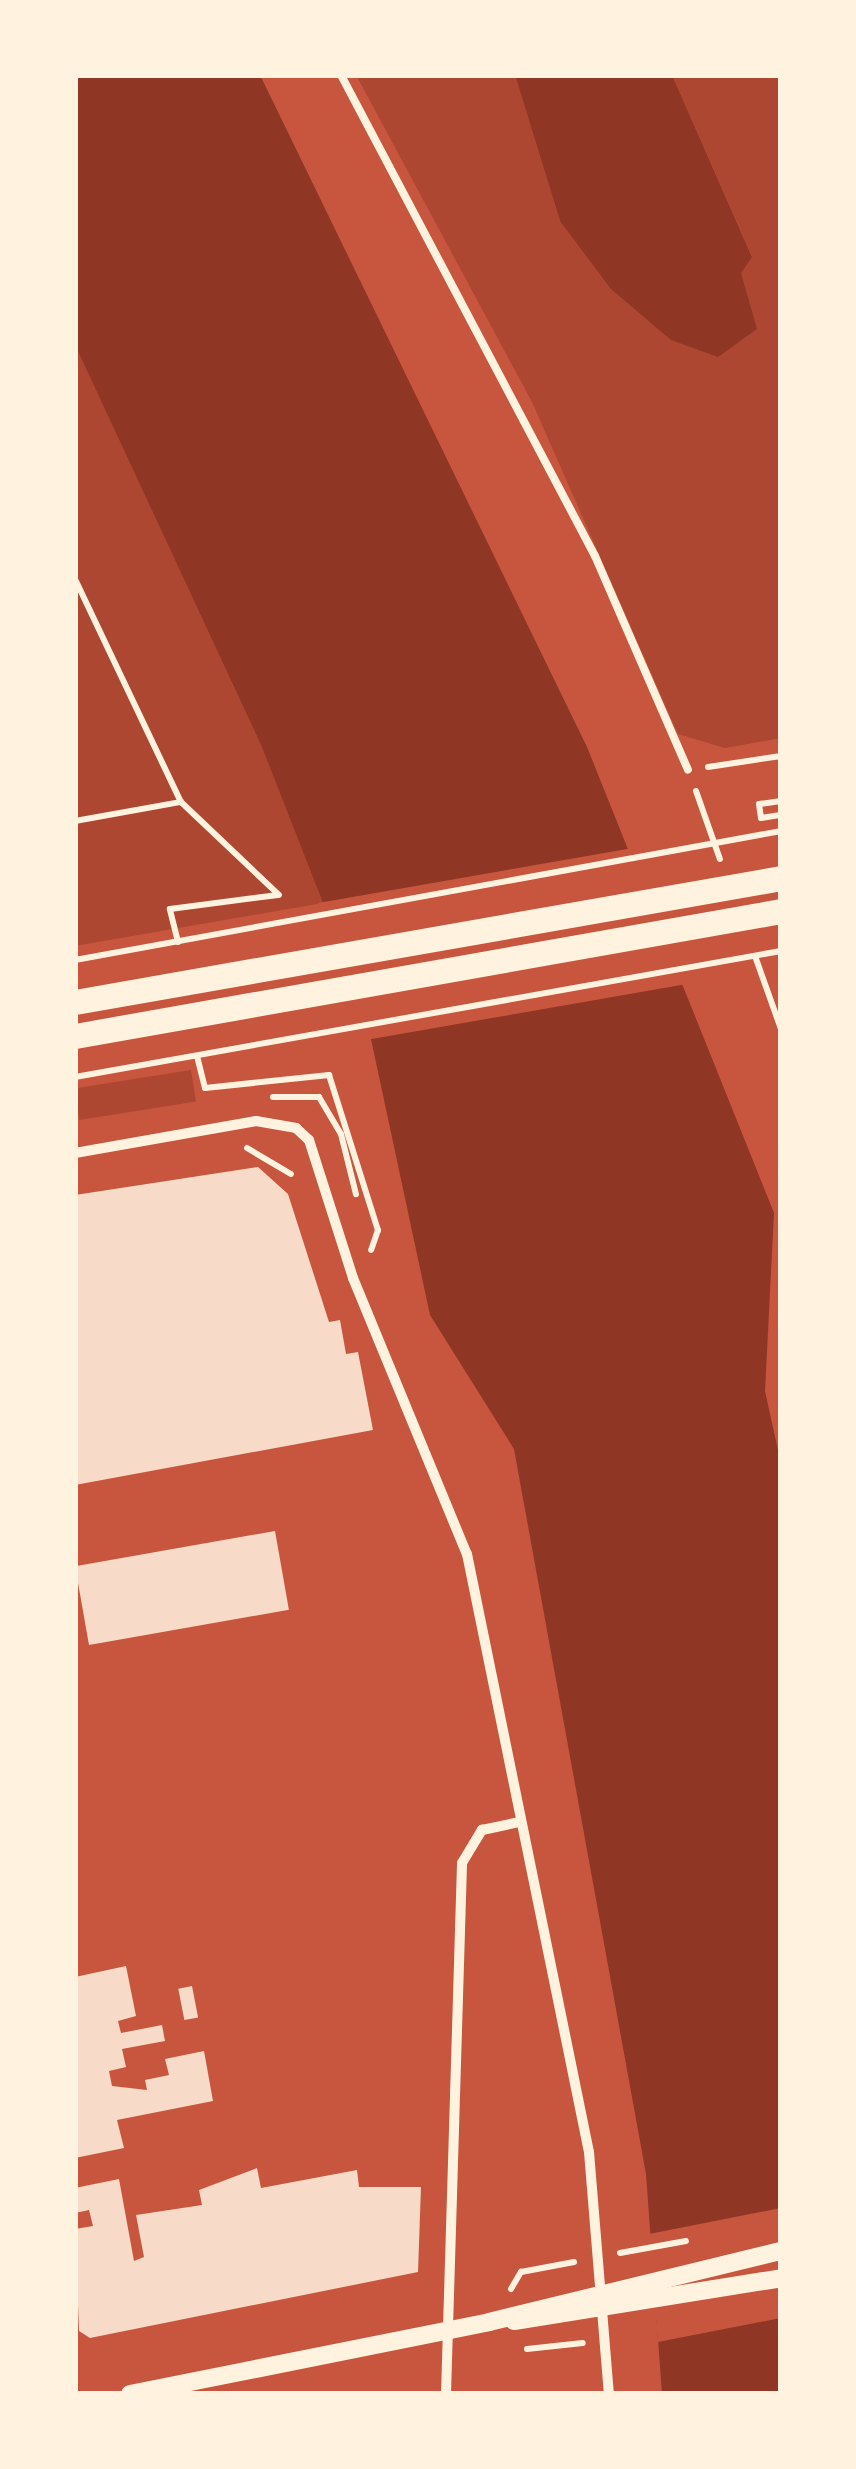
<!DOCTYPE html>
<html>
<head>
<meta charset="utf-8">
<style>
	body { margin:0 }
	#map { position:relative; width:856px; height:2469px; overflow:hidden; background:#c8553d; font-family:"DejaVu Sans",sans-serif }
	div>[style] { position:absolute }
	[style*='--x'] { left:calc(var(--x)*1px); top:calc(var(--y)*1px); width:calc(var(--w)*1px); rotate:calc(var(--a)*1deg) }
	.green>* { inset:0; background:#ae4732; transform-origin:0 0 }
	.water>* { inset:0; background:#8f3625 }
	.pier>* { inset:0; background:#c8553d }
	.building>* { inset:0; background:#f7dbc8; transform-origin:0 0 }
	.path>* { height:6px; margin:-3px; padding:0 3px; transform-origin:3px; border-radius:3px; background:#fff3e0 }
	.service>* { height:8px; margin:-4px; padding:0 4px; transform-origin:4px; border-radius:4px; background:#fff3e0 }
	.minor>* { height:10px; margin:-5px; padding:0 5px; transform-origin:5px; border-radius:5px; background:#fff3e0 }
	.tertiary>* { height:18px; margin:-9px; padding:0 9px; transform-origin:9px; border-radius:9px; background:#fff3e0 }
	.primary>* { height:25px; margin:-12.5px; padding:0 12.5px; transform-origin:12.5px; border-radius:12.5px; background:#fff3e0 }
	span { translate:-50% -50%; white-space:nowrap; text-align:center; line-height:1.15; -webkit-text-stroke:8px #fff3e0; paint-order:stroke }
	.frame { position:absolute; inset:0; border:78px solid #fff3e0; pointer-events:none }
</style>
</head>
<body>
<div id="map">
	<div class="green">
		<div style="clip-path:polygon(356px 75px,515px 75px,560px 221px,741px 273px,752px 256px,672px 75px,781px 75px,781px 738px,725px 748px,678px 734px,532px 402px)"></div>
		<div style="clip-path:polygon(75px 345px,261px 745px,323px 903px,75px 946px)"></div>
		<div style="left:191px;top:1070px;width:32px;height:118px;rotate:81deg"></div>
	</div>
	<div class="water">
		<div style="clip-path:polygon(75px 75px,260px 75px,587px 747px,774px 1213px,765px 1391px,781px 1464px,781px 2394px,662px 2394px,646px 2174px,514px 1449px,430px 1315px,371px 1039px,323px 903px,261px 745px,75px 345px)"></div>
		<div style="clip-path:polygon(515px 75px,672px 75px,752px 257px,741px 273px,757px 329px,718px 357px,671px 340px,611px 289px,560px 221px)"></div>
	</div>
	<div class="pier">
		<div style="clip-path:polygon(633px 848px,687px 984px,366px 1040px,318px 903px)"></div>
		<div style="clip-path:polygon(781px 2208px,781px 2318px,658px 2342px,649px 2234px)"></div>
	</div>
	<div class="building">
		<div style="clip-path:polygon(258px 1167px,288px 1194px,329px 1322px,340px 1320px,346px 1354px,358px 1352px,373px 1430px,75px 1485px,75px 1195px)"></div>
		<div style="left:275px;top:1531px;width:80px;height:203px;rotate:80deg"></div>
		<div style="clip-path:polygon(126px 1966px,136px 2016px,118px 2021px,121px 2033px,162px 2025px,165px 2041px,122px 2049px,126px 2067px,109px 2071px,112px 2086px,147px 2090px,145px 2080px,169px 2075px,165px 2059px,204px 2051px,213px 2101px,117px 2120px,124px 2148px,75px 2158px,75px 1977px)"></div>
		<div style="left:192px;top:1986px;width:32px;height:14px;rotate:79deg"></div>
		<div style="clip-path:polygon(257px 2168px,261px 2188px,357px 2170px,359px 2187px,421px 2187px,418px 2272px,90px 2338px,79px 2331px,75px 2229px,93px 2226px,89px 2210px,75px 2213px,75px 2188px,119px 2179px,134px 2261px,144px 2257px,136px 2215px,202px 2205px,199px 2190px)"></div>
	</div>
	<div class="path">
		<div style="--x:75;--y:579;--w:247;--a:64.6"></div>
		<div style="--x:181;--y:802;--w:135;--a:43.5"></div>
		<div style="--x:708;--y:767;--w:74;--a:-8.6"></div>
		<div style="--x:696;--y:791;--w:72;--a:70.6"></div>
		<div style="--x:781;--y:801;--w:22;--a:172"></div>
		<div style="--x:759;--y:804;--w:14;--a:82"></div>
		<div style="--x:761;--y:818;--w:20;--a:-9"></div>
		<div style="--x:75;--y:821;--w:108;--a:-10.2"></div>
		<div style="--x:178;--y:942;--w:34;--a:-104"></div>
		<div style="--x:170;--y:909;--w:109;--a:-7.4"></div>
		<div style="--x:755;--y:956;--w:77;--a:70.4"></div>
		<div style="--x:75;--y:960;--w:718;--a:-10.35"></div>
		<div style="--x:197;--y:1056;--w:33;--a:76"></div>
		<div style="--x:205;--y:1088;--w:125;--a:-6"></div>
		<div style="--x:329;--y:1075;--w:163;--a:72.5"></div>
		<div style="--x:378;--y:1230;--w:21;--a:109"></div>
		<div style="--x:75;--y:1077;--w:717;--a:-10.12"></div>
		<div style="--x:273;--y:1097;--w:46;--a:0"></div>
		<div style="--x:319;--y:1097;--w:43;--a:59.3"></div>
		<div style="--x:341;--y:1134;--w:62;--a:76"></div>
		<div style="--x:247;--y:1148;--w:51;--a:30.6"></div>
		<div style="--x:620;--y:2253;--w:67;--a:-10.3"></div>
		<div style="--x:511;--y:2289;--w:20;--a:-60"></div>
		<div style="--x:521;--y:2272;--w:54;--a:-10.7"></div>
		<div style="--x:527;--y:2349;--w:56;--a:-6.1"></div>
	</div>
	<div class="service">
		<div style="--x:341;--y:75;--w:544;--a:62.16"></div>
		<div style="--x:595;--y:556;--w:233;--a:66.5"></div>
	</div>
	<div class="minor">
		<div style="--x:75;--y:1153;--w:184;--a:-10"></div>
		<div style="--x:256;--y:1121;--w:41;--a:9.9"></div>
		<div style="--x:296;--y:1128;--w:18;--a:43"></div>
		<div style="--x:309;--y:1140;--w:145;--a:72.3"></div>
		<div style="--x:353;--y:1278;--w:299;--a:67.6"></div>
		<div style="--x:467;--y:1554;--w:610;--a:78.47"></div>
		<div style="--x:589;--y:2152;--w:243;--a:85.3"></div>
		<div style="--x:446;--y:2394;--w:531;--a:-88.27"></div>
		<div style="--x:462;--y:1863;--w:39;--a:-59"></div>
		<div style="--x:482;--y:1830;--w:40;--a:-12"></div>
	</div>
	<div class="tertiary">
		<div style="--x:514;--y:2321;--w:270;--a:-9.1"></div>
		<div style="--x:130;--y:2394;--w:366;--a:-11.3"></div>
		<div style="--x:489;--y:2322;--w:301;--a:-13.7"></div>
	</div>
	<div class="primary">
		<div style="--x:75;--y:1002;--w:717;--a:-9.96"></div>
		<div style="--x:75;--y:1036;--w:717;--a:-10.04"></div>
	</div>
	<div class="frame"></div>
</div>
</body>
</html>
